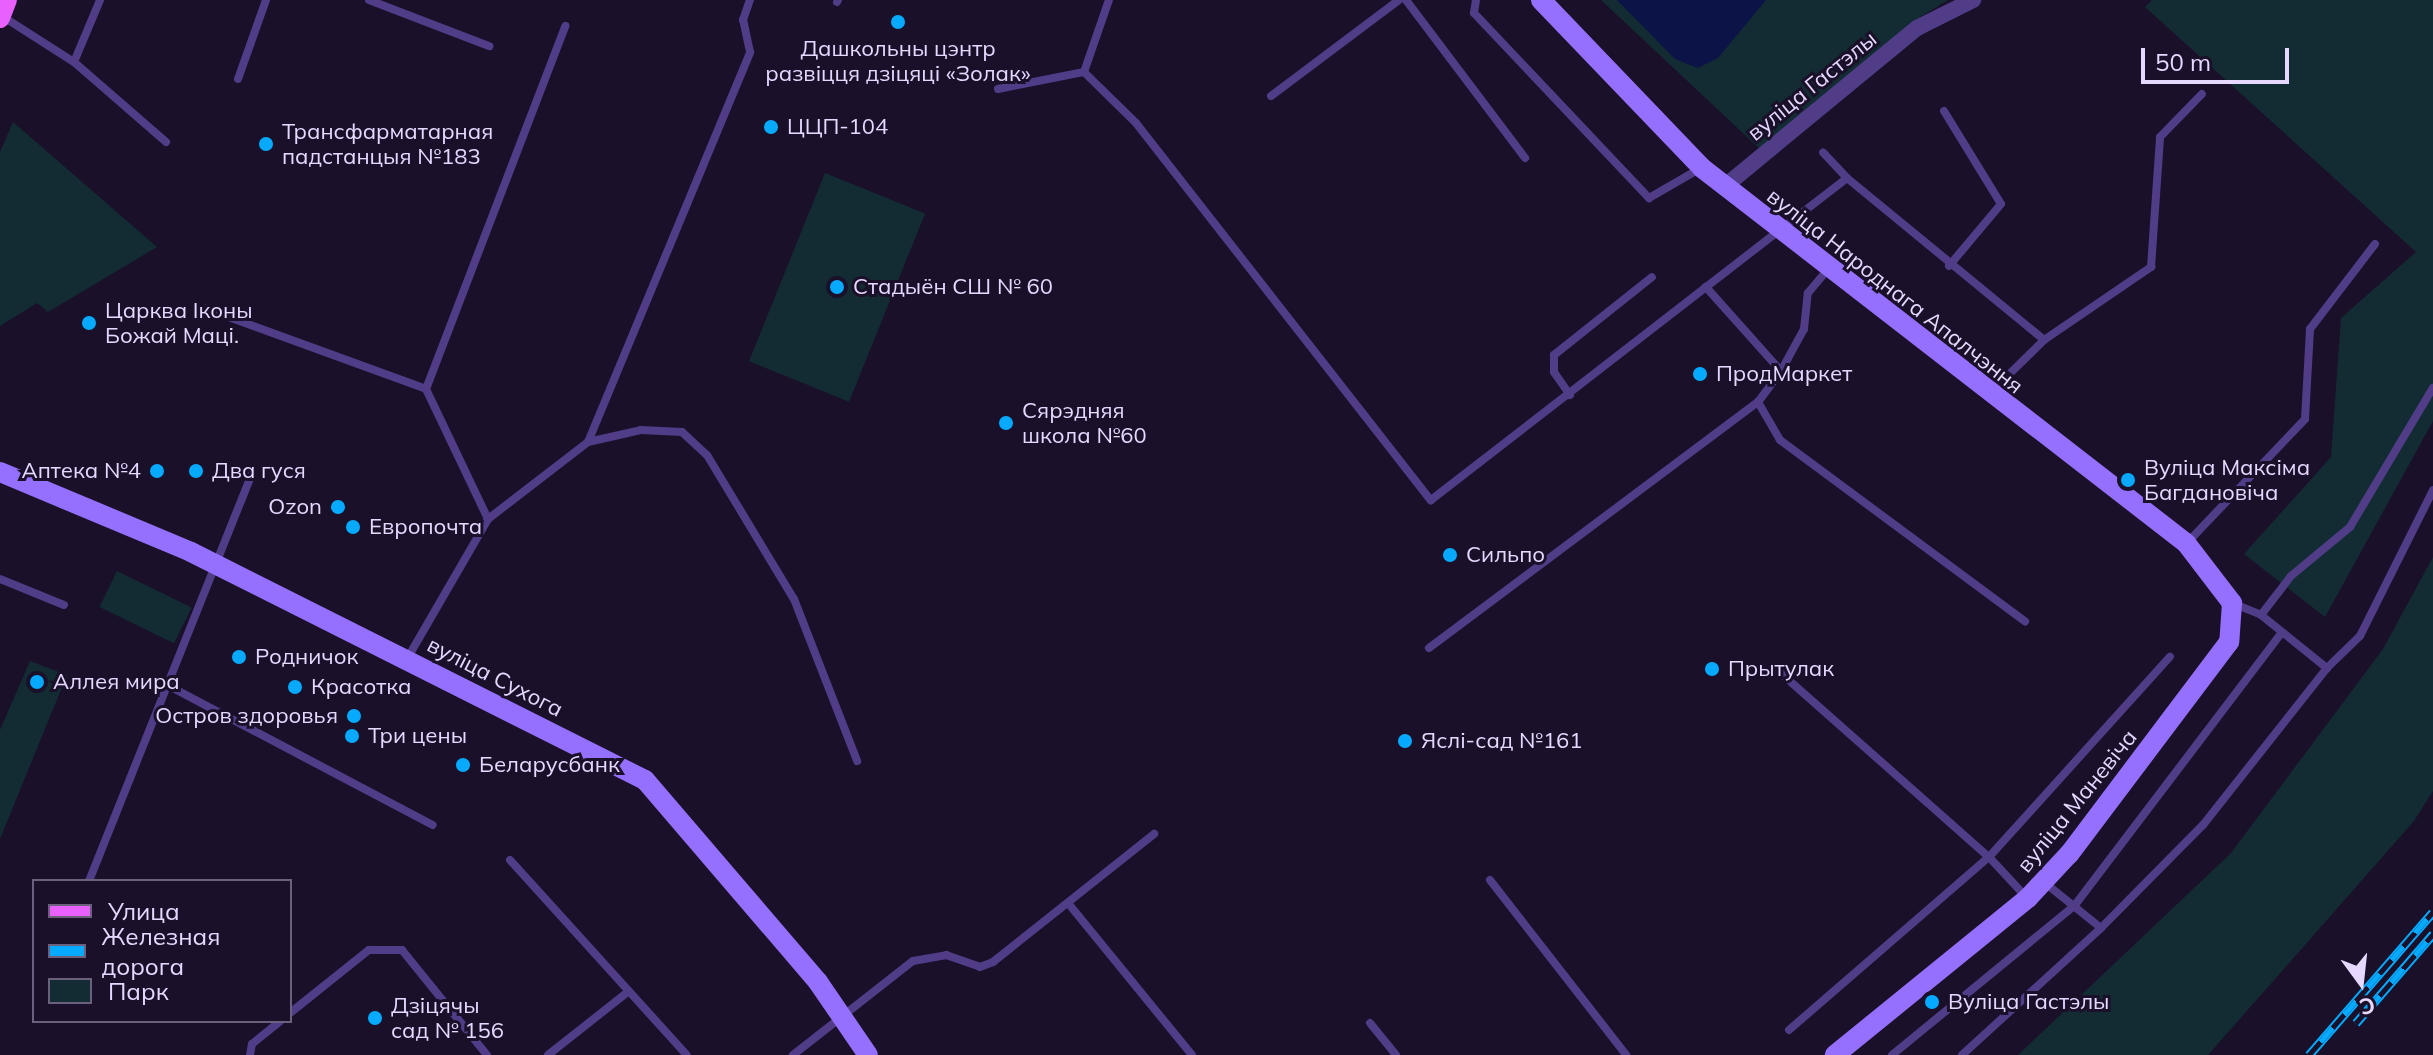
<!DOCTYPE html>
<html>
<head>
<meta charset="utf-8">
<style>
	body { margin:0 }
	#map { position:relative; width:2433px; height:1055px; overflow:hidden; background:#1a1029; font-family:Mulish,sans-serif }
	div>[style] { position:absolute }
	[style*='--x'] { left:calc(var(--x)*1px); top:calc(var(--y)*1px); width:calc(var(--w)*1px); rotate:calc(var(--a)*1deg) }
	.green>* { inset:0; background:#132c33; transform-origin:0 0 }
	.water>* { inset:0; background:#0b1347 }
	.lane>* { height:8px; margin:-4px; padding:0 4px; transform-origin:4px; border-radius:4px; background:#503c87 }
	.street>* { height:16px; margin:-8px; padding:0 8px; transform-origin:8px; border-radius:8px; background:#503c87 }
	.secondary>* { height:20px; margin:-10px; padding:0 10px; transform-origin:10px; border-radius:10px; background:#9570fe }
	.primary>* { height:20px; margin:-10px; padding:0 10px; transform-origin:10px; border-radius:10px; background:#e860fe }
	.rail>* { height:9px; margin-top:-4.5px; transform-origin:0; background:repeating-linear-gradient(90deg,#1a1029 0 18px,#05aafe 0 36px); box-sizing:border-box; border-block:2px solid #05aafe }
	.dots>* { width:22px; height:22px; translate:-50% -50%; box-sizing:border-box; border:4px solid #1a1029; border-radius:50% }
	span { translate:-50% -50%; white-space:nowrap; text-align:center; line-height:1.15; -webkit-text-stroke:6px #1a1029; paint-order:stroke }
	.poi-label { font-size:22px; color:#e6d8ff }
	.left { translate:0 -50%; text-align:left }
	.right { translate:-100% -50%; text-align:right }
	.street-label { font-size:22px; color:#e6d8ff }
	.legend { position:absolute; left:32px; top:879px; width:260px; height:144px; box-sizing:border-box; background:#1a1029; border:2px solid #6c607f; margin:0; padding:10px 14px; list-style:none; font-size:24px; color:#e6d8ff }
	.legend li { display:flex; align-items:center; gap:16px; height:40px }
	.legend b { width:40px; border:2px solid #6c607f }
	.north { position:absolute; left:2321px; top:943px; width:80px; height:80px; -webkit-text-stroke:6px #1a1029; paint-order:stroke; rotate:165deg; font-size:22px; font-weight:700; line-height:32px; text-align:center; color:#e6d8ff }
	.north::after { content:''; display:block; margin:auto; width:28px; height:36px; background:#e6d8ff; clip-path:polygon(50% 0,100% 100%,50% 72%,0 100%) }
	.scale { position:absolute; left:2141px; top:48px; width:148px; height:36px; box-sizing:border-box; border:4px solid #e6d8ff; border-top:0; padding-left:10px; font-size:24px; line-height:28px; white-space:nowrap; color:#e6d8ff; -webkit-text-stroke:6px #1a1029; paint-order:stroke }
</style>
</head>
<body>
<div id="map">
	<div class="green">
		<div style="clip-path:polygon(1601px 0,1948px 0,1912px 22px,1762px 151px)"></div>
		<div style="clip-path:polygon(2152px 0,2433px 0,2433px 421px,2325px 617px,2244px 554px,2331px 457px,2341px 318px,2416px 252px,2145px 7px)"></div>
		<div style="clip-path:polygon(13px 122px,157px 247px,48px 312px,37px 303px,0 326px,0 152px)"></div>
		<div style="left:825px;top:173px;width:108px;height:203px;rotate:22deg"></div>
		<div style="clip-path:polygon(2433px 557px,2433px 791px,2414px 821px,2208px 1055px,2018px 1055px,2231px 853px,2383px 649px)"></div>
		<div style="left:117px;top:571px;width:83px;height:40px;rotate:26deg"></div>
		<div style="clip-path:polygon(30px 661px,67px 675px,0 839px,0 730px)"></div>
	</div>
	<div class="water">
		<div style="clip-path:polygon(1617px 0,1766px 0,1718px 58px,1698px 68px,1675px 59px)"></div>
	</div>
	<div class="lane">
		<div style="--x:369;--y:0;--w:129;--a:21"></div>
		<div style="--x:1406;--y:0;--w:198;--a:53"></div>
		<div style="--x:1476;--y:0;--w:13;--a:99"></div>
		<div style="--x:1474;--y:13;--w:255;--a:46.6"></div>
		<div style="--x:1649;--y:198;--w:60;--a:-30"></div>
		<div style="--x:837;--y:2;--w:2;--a:-63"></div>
		<div style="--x:2;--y:16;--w:85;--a:32.6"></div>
		<div style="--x:74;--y:62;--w:67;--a:-67.2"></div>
		<div style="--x:74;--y:62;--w:122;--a:41"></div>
		<div style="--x:1084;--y:72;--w:73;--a:44.4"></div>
		<div style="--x:1136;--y:123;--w:479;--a:52"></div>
		<div style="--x:1431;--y:500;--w:526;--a:-37.74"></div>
		<div style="--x:1847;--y:178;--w:35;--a:-133"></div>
		<div style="--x:238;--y:79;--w:84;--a:-70.5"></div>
		<div style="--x:998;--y:89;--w:88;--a:-11.2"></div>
		<div style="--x:1084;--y:72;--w:76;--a:-70.9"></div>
		<div style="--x:1271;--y:96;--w:160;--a:-36.9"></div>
		<div style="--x:1944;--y:111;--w:109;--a:58.5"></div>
		<div style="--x:2001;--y:204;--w:81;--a:130"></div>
		<div style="--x:1847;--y:178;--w:255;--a:39.4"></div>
		<div style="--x:204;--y:308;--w:236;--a:20"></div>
		<div style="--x:1781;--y:371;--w:48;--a:-61.3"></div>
		<div style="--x:1804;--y:329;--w:36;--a:-84"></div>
		<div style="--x:1808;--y:293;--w:30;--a:-50"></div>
		<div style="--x:1992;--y:391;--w:73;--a:-44.4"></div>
		<div style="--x:2044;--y:340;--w:130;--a:-34.3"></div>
		<div style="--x:2151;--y:267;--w:130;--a:-86"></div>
		<div style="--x:2160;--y:137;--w:60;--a:-45.7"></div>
		<div style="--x:1570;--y:395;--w:28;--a:-125"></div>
		<div style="--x:1554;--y:372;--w:17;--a:-90"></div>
		<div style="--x:1554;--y:355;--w:125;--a:-38.5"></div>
		<div style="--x:1758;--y:402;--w:44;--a:59.9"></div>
		<div style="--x:1780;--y:440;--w:305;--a:36.5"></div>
		<div style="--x:588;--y:442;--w:422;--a:-67.4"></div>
		<div style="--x:750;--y:52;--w:33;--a:-102"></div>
		<div style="--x:743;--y:20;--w:21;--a:-71"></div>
		<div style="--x:488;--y:519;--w:144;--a:-115.5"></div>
		<div style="--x:426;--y:389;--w:389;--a:-69"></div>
		<div style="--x:2187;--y:543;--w:171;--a:-46.4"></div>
		<div style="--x:2305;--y:419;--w:90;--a:-86.8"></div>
		<div style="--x:2310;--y:329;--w:107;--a:-52.6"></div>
		<div style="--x:0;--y:579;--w:69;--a:22.1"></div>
		<div style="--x:2232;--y:603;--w:31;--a:22"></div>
		<div style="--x:2261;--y:615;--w:85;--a:38.8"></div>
		<div style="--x:2327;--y:668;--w:46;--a:-44.1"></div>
		<div style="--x:2360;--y:636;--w:163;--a:-63.4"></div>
		<div style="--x:2261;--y:615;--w:49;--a:-52.4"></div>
		<div style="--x:2291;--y:576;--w:77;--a:-39.7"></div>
		<div style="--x:2350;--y:527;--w:162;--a:-59.2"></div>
		<div style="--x:1429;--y:648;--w:411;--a:-36.8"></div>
		<div style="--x:1758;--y:402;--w:39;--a:-53"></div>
		<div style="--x:1781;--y:371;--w:113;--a:-131.8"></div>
		<div style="--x:407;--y:659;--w:162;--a:-59.9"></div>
		<div style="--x:488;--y:519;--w:126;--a:-37.6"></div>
		<div style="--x:588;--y:442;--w:54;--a:-12.8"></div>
		<div style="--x:641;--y:430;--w:41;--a:2.8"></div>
		<div style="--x:682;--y:432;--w:34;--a:43"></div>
		<div style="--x:707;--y:455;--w:168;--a:58.9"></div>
		<div style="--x:794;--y:599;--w:174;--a:68.7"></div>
		<div style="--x:1774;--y:667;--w:287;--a:41.5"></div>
		<div style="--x:1989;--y:857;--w:270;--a:-47.9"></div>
		<div style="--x:169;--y:686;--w:298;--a:27.8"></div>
		<div style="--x:510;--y:860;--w:263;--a:47.8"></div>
		<div style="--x:1490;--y:880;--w:222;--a:52.1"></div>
		<div style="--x:89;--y:881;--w:439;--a:-68.2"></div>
		<div style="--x:1068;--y:903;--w:196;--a:50.8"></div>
		<div style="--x:2101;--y:928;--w:145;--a:-45.3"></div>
		<div style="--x:2203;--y:825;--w:200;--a:-51.7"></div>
		<div style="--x:290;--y:1013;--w:101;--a:-38.6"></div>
		<div style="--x:369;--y:950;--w:33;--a:0"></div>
		<div style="--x:402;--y:950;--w:135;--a:51"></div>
		<div style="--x:1370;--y:1023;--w:41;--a:50.9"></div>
		<div style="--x:1789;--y:1030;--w:264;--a:-40.9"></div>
		<div style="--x:1989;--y:857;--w:56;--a:47.2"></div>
		<div style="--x:250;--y:1055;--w:11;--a:-80"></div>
		<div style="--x:252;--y:1044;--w:36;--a:-39"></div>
		<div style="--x:548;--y:1055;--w:103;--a:-38.3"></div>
		<div style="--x:793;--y:1055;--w:152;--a:-38.1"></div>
		<div style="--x:913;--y:961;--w:34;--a:-10"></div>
		<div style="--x:946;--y:955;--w:36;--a:19"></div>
		<div style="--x:980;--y:967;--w:14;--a:-21"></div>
		<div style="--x:993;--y:962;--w:206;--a:-38.5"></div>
		<div style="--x:1892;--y:1055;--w:237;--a:-39.3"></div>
		<div style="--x:2075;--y:905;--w:340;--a:-52.8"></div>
		<div style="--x:1962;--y:1055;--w:188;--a:-42.4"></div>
		<div style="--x:2101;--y:928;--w:72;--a:-141.2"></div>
	</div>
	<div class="street">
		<div style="--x:1724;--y:187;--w:250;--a:-39.5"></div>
		<div style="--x:1917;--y:28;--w:63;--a:-26.6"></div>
	</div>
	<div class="secondary">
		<div style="--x:1541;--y:0;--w:233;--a:46.2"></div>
		<div style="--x:1702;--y:168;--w:612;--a:37.77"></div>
		<div style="--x:2186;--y:543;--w:76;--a:52.5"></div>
		<div style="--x:2232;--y:603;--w:39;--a:94"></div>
		<div style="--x:2229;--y:642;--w:266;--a:127"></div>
		<div style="--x:2069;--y:854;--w:60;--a:133"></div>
		<div style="--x:2028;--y:898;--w:249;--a:140.9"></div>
		<div style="--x:0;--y:472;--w:207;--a:22.7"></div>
		<div style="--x:191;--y:552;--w:508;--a:26.67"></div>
		<div style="--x:645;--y:780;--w:266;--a:49.4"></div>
		<div style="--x:818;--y:982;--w:88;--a:55.6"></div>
	</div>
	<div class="primary">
		<div style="--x:0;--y:18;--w:19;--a:-69"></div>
	</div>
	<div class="rail">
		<div style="--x:2356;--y:1023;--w:118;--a:-49.1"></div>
		<div style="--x:2309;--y:1055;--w:189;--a:-49.1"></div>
	</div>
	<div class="dots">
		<div style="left:898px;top:22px;background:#05aafe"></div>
		<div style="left:771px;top:127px;background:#05aafe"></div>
		<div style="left:266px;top:144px;background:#05aafe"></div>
		<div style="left:837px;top:287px;background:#05aafe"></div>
		<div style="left:89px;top:323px;background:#05aafe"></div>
		<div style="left:1700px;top:374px;background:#05aafe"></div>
		<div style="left:1006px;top:423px;background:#05aafe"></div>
		<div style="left:157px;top:471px;background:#05aafe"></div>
		<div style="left:196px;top:471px;background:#05aafe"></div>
		<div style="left:2128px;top:480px;background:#05aafe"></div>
		<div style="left:338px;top:507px;background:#05aafe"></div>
		<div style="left:353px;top:527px;background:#05aafe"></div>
		<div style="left:1450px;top:555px;background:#05aafe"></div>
		<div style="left:239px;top:657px;background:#05aafe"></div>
		<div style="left:1712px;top:669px;background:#05aafe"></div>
		<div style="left:37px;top:682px;background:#05aafe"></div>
		<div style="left:295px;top:687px;background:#05aafe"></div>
		<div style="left:354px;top:716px;background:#05aafe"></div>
		<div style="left:352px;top:736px;background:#05aafe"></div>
		<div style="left:1405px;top:741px;background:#05aafe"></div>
		<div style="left:463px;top:765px;background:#05aafe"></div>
		<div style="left:1932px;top:1002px;background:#05aafe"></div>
		<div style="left:375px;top:1018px;background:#05aafe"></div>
	</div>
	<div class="poi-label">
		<span style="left:898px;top:61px">Дашкольны цэнтр<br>развіцця дзіцяці «Золак»</span>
		<span class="left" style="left:787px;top:127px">ЦЦП-104</span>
		<span class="left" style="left:282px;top:144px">Трансфарматарная<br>падстанцыя №183</span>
		<span class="left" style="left:853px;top:287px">Стадыён СШ № 60</span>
		<span class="left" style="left:105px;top:323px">Царква Іконы<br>Божай Маці.</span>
		<span class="left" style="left:1716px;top:374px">ПродМаркет</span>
		<span class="left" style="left:1022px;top:423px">Сярэдняя<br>школа №60</span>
		<span class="left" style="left:2144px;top:480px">Вуліца Максіма<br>Багдановіча</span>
		<span class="right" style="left:141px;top:471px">Аптека №4</span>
		<span class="left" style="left:212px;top:471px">Два гуся</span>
		<span class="right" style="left:322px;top:507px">Ozon</span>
		<span class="left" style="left:369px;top:527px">Европочта</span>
		<span class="left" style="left:1466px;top:555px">Сильпо</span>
		<span class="left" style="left:255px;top:657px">Родничок</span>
		<span class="left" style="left:1728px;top:669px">Прытулак</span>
		<span class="left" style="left:53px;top:682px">Аллея мира</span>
		<span class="left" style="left:311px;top:687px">Красотка</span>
		<span class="right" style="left:338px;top:716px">Остров здоровья</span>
		<span class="left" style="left:368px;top:736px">Три цены</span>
		<span class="left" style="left:1421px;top:741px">Яслі-сад №161</span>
		<span class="left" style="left:479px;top:765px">Беларусбанк</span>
		<span class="left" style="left:1948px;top:1002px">Вуліца Гастэлы</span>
		<span class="left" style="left:391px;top:1018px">Дзіцячы<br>сад № 156</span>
	</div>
	<div class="street-label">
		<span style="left:1812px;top:86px;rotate:-39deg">вуліца Гастэлы</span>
		<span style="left:1895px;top:291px;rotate:38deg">вуліца Народнага Апалчэння</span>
		<span style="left:495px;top:677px;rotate:27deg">вуліца Сухога</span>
		<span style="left:2077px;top:801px;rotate:-51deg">вуліца Маневіча</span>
	</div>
	<ul class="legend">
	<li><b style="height:10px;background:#e860fe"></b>Улица</li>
	<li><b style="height:10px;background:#05aafe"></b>Железная дорога</li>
	<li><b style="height:22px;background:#132c33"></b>Парк</li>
	</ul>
	<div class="north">С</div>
	<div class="scale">50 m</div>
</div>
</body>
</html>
